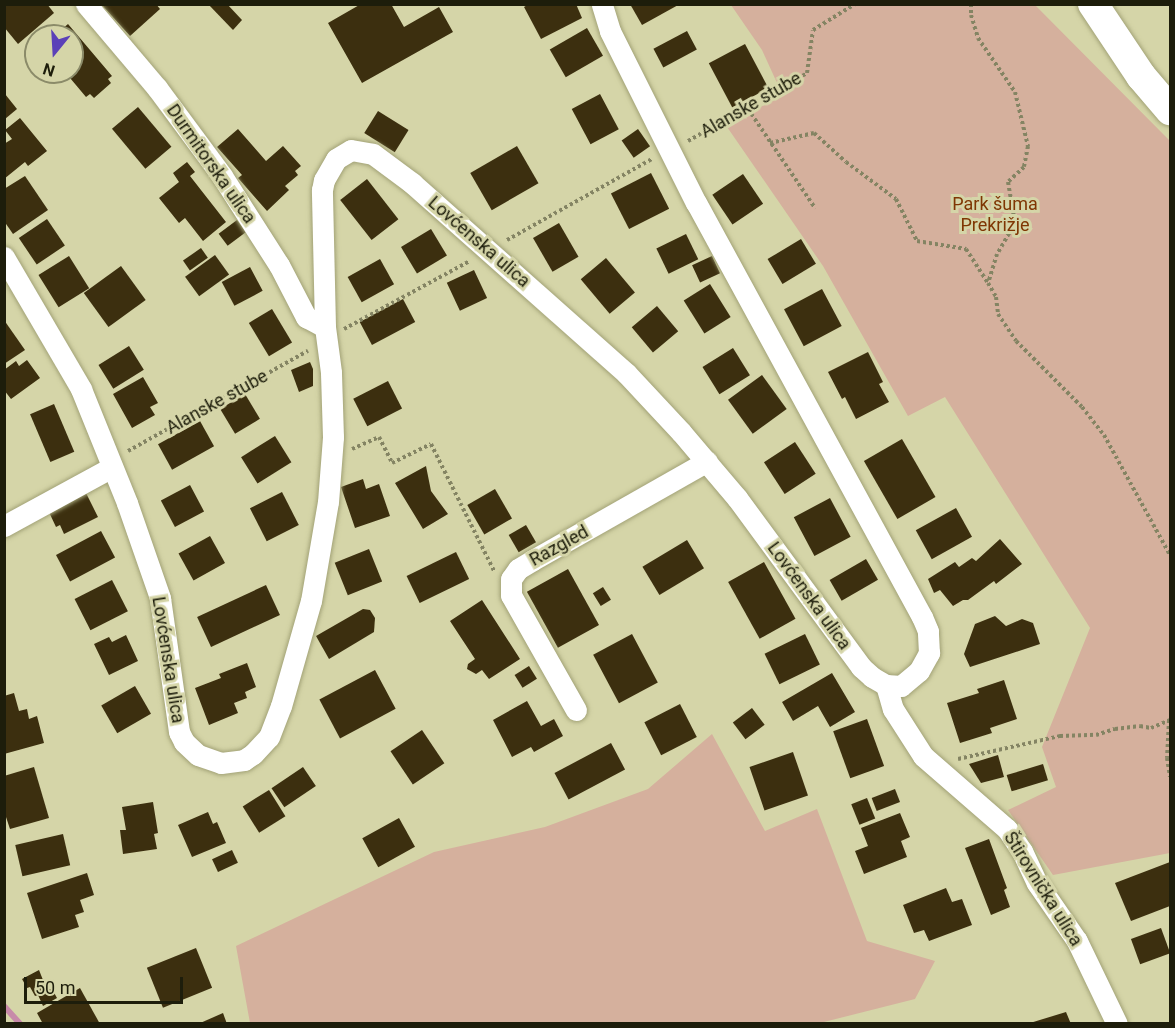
<!DOCTYPE html>
<html>
<head>
<meta charset="utf-8">
<style>
	body { margin:0 }
	#map { position:relative; width:1175px; height:1028px; overflow:hidden; background:#d5d5a8; font-family:Roboto,sans-serif }
	div>[style] { position:absolute }
	[style*='--x'] { left:calc(var(--x)*1px); top:calc(var(--y)*1px); width:calc(var(--w)*1px); rotate:calc(var(--a)*1deg) }
	.green>* { inset:0; background:#d5b09d }
	.stream>* { height:6px; margin:-3px; padding:0 3px; transform-origin:3px; border-radius:3px; background:#c78aa9 }
	.building>* { inset:0; background:#3c2f0f; transform-origin:0 0 }
	.path>* { height:4px; margin-top:-2px; transform-origin:0; background:repeating-linear-gradient(90deg,#848463 0 3px,transparent 0 6px) }
	.roads { filter:drop-shadow(0 0 2px #a2a276) drop-shadow(0 0 2px #a2a276) }
	.minor>* { height:21px; margin:-10.5px; padding:0 10.5px; transform-origin:10.5px; border-radius:10.5px; background:#fff }
	.secondary>* { height:30px; margin:-15px; padding:0 15px; transform-origin:15px; border-radius:15px; background:#fff }
	span { translate:-50% -50%; white-space:nowrap; text-align:center; line-height:1.15; -webkit-text-stroke:6px #d5d5a8; paint-order:stroke }
	.street-label { font-size:18px; color:#1d1d0b }
	.park-label { font-size:18px; color:#7f3603 }
	.frame { position:absolute; inset:0; border:6px solid #1d1d0b; pointer-events:none }
	.north { position:absolute; left:24px; top:24px; width:60px; height:60px; box-sizing:border-box; background:#d5d5a8; border:2px solid #8b8b69; border-radius:50%; rotate:198deg; font-size:16px; font-weight:700; line-height:24px; text-align:center; color:#1d1d0b }
	.north::after { content:''; display:block; margin:auto; width:21px; height:27px; background:#5b40b8; clip-path:polygon(50% 0,100% 100%,50% 72%,0 100%) }
	.scale { position:absolute; left:24px; top:977px; width:159px; height:27px; box-sizing:border-box; border:3px solid #1d1d0b; border-top:0; padding-left:8px; font-size:18px; line-height:21px; white-space:nowrap; color:#1d1d0b; -webkit-text-stroke:4px #d5d5a8; paint-order:stroke }
</style>
</head>
<body>
<div id="map">
	<div class="green">
		<div style="clip-path:polygon(1034px 4px,1170px 141px,1170px 853px,1053px 875px,1008px 810px,1056px 787px,1042px 747px,1090px 628px,945px 397px,908px 416px,823px 266px,725px 124px,783px 96px,762px 50px,731px 5px)"></div>
		<div style="clip-path:polygon(712px 734px,765px 831px,817px 809px,867px 941px,935px 961px,915px 999px,816px 1024px,250px 1023px,236px 946px,434px 852px,545px 827px,648px 789px)"></div>
	</div>
	<div class="stream">
		<div style="--x:4;--y:1006;--w:24;--a:48"></div>
	</div>
	<div class="building">
		<div style="clip-path:polygon(4px 4px,47px 4px,54px 13px,18px 44px,4px 27px)"></div>
		<div style="clip-path:polygon(101px 4px,156px 4px,160px 9px,130px 36px)"></div>
		<div style="clip-path:polygon(208px 4px,227px 4px,242px 20px,233px 30px)"></div>
		<div style="clip-path:polygon(361px 4px,391px 4px,404px 27px,439px 7px,453px 32px,362px 83px,328px 23px)"></div>
		<div style="clip-path:polygon(529px 4px,576px 4px,582px 18px,541px 39px,524px 7px)"></div>
		<div style="clip-path:polygon(630px 4px,680px 4px,642px 25px)"></div>
		<div style="clip-path:polygon(68px 24px,112px 76px,108px 79px,111px 83px,94px 98px,90px 94px,86px 97px,65px 72px,72px 72px,72px 36px,54px 36px)"></div>
		<div style="left:587px;top:28px;width:32px;height:43px;rotate:60deg"></div>
		<div style="left:687px;top:31px;width:21px;height:38px;rotate:62deg"></div>
		<div style="left:745px;top:44px;width:50px;height:41px;rotate:62deg"></div>
		<div style="clip-path:polygon(5px 94px,17px 109px,5px 119px)"></div>
		<div style="left:600px;top:94px;width:40px;height:32px;rotate:62deg"></div>
		<div style="left:138px;top:107px;width:52px;height:34px;rotate:50deg"></div>
		<div style="left:378px;top:111px;width:36px;height:26px;rotate:32deg"></div>
		<div style="clip-path:polygon(20px 118px,47px 151px,28px 166px,25px 162px,4px 179px,4px 144px,12px 139px,5px 130px)"></div>
		<div style="clip-path:polygon(238px 129px,266px 161px,283px 146px,301px 166px,295px 171px,298px 175px,285px 186px,289px 190px,267px 211px,238px 178px,242px 175px,217px 147px)"></div>
		<div style="left:638px;top:129px;width:21px;height:20px;rotate:55deg"></div>
		<div style="left:517px;top:146px;width:43px;height:54px;rotate:60deg"></div>
		<div style="clip-path:polygon(187px 162px,195px 172px,190px 176px,226px 222px,203px 241px,185px 218px,179px 223px,159px 198px,179px 182px,173px 173px)"></div>
		<div style="left:651px;top:173px;width:40px;height:45px;rotate:63deg"></div>
		<div style="left:743px;top:174px;width:36px;height:37px;rotate:56deg"></div>
		<div style="clip-path:polygon(25px 176px,48px 210px,13px 234px,4px 221px,4px 189px)"></div>
		<div style="left:367px;top:179px;width:51px;height:34px;rotate:52deg"></div>
		<div style="left:47px;top:219px;width:32px;height:34px;rotate:56deg"></div>
		<div style="left:237px;top:220px;width:15px;height:23px;rotate:53deg"></div>
		<div style="left:559px;top:223px;width:39px;height:30px;rotate:60deg"></div>
		<div style="left:431px;top:229px;width:31px;height:35px;rotate:59deg"></div>
		<div style="left:686px;top:234px;width:28px;height:33px;rotate:64deg"></div>
		<div style="left:801px;top:239px;width:29px;height:39px;rotate:59deg"></div>
		<div style="left:201px;top:248px;width:12px;height:22px;rotate:55deg"></div>
		<div style="left:215px;top:255px;width:24px;height:37px;rotate:54deg"></div>
		<div style="left:69px;top:256px;width:38px;height:36px;rotate:58deg"></div>
		<div style="left:712px;top:256px;width:19px;height:22px;rotate:65deg"></div>
		<div style="left:606px;top:258px;width:45px;height:33px;rotate:50deg"></div>
		<div style="left:380px;top:259px;width:29px;height:37px;rotate:61deg"></div>
		<div style="left:121px;top:266px;width:42px;height:46px;rotate:54deg"></div>
		<div style="left:250px;top:267px;width:27px;height:32px;rotate:62deg"></div>
		<div style="left:474px;top:270px;width:31px;height:30px;rotate:65deg"></div>
		<div style="left:710px;top:284px;width:39px;height:31px;rotate:58deg"></div>
		<div style="left:822px;top:289px;width:42px;height:43px;rotate:62deg"></div>
		<div style="left:403px;top:299px;width:26px;height:49px;rotate:62deg"></div>
		<div style="left:657px;top:306px;width:33px;height:33px;rotate:50deg"></div>
		<div style="left:272px;top:309px;width:39px;height:27px;rotate:59deg"></div>
		<div style="clip-path:polygon(4px 320px,25px 350px,4px 364px)"></div>
		<div style="left:129px;top:346px;width:28px;height:36px;rotate:58deg"></div>
		<div style="left:733px;top:348px;width:32px;height:36px;rotate:58deg"></div>
		<div style="clip-path:polygon(868px 352px,883px 382px,879px 384px,889px 402px,856px 419px,845px 397px,842px 399px,828px 372px)"></div>
		<div style="clip-path:polygon(27px 360px,40px 378px,11px 399px,4px 390px,4px 370px,16px 361px,19px 366px)"></div>
		<div style="clip-path:polygon(310px 362px,313px 369px,313px 386px,299px 392px,291px 370px)"></div>
		<div style="left:762px;top:375px;width:42px;height:42px;rotate:54deg"></div>
		<div style="clip-path:polygon(143px 377px,158px 403px,150px 407px,155px 415px,132px 428px,113px 394px)"></div>
		<div style="left:388px;top:381px;width:31px;height:39px;rotate:63deg"></div>
		<div style="left:245px;top:394px;width:29px;height:29px;rotate:59deg"></div>
		<div style="left:54px;top:404px;width:52px;height:26px;rotate:67deg"></div>
		<div style="left:200px;top:421px;width:29px;height:48px;rotate:61deg"></div>
		<div style="left:275px;top:436px;width:31px;height:40px;rotate:58deg"></div>
		<div style="left:902px;top:439px;width:67px;height:44px;rotate:60deg"></div>
		<div style="left:795px;top:442px;width:38px;height:37px;rotate:57deg"></div>
		<div style="clip-path:polygon(426px 466px,431px 491px,448px 514px,423px 529px,395px 483px)"></div>
		<div style="clip-path:polygon(363px 479px,366px 489px,379px 484px,390px 516px,355px 528px,341px 487px)"></div>
		<div style="left:190px;top:485px;width:30px;height:33px;rotate:62deg"></div>
		<div style="clip-path:polygon(83px 487px,98px 517px,64px 534px,60px 525px,56px 527px,48px 510px)"></div>
		<div style="left:495px;top:489px;width:34px;height:32px;rotate:60deg"></div>
		<div style="left:282px;top:492px;width:37px;height:36px;rotate:63deg"></div>
		<div style="left:830px;top:498px;width:44px;height:41px;rotate:62deg"></div>
		<div style="left:956px;top:508px;width:33px;height:46px;rotate:61deg"></div>
		<div style="left:526px;top:525px;width:20px;height:20px;rotate:60deg"></div>
		<div style="left:101px;top:531px;width:30px;height:51px;rotate:62deg"></div>
		<div style="left:210px;top:536px;width:31px;height:36px;rotate:61deg"></div>
		<div style="clip-path:polygon(1000px 539px,1022px 564px,996px 584px,994px 581px,968px 600px,963px 600px,953px 606px,940px 590px,934px 593px,928px 579px,955px 562px,959px 567px,972px 558px,976px 561px)"></div>
		<div style="left:687px;top:540px;width:33px;height:52px;rotate:59deg"></div>
		<div style="left:369px;top:549px;width:35px;height:37px;rotate:68deg"></div>
		<div style="left:456px;top:552px;width:30px;height:55px;rotate:64deg"></div>
		<div style="left:866px;top:559px;width:24px;height:42px;rotate:60deg"></div>
		<div style="left:764px;top:562px;width:65px;height:41px;rotate:61deg"></div>
		<div style="left:568px;top:569px;width:64px;height:47px;rotate:61deg"></div>
		<div style="left:112px;top:580px;width:35px;height:42px;rotate:63deg"></div>
		<div style="left:266px;top:585px;width:33px;height:76px;rotate:65deg"></div>
		<div style="left:603px;top:587px;width:15px;height:12px;rotate:58deg"></div>
		<div style="clip-path:polygon(482px 600px,520px 659px,489px 679px,482px 670px,476px 674px,467px 669px,468px 664px,475px 659px,450px 621px)"></div>
		<div style="clip-path:polygon(363px 609px,370px 610px,375px 618px,374px 632px,329px 659px,316px 636px)"></div>
		<div style="clip-path:polygon(995px 616px,1006px 626px,1022px 619px,1033px 623px,1040px 644px,970px 667px,964px 654px,975px 624px)"></div>
		<div style="left:632px;top:634px;width:55px;height:44px;rotate:62deg"></div>
		<div style="left:805px;top:634px;width:34px;height:45px;rotate:64deg"></div>
		<div style="clip-path:polygon(126px 635px,138px 661px,109px 675px,94px 644px,109px 637px,112px 642px)"></div>
		<div style="clip-path:polygon(247px 663px,256px 687px,245px 692px,247px 698px,234px 703px,238px 713px,209px 725px,195px 688px,221px 678px,219px 674px)"></div>
		<div style="left:529px;top:666px;width:15px;height:17px;rotate:58deg"></div>
		<div style="left:375px;top:670px;width:44px;height:63px;rotate:62deg"></div>
		<div style="clip-path:polygon(832px 673px,855px 712px,830px 727px,818px 706px,793px 721px,782px 702px)"></div>
		<div style="clip-path:polygon(1004px 680px,1017px 719px,990px 728px,992px 733px,960px 743px,947px 703px,979px 693px,977px 689px)"></div>
		<div style="left:135px;top:686px;width:32px;height:39px;rotate:60deg"></div>
		<div style="clip-path:polygon(14px 693px,19px 711px,27px 709px,29px 719px,37px 716px,44px 743px,4px 754px,4px 696px)"></div>
		<div style="clip-path:polygon(527px 701px,541px 726px,554px 719px,563px 736px,534px 752px,531px 747px,512px 757px,493px 720px)"></div>
		<div style="left:680px;top:704px;width:37px;height:40px;rotate:63deg"></div>
		<div style="left:752px;top:708px;width:21px;height:24px;rotate:53deg"></div>
		<div style="left:867px;top:719px;width:50px;height:36px;rotate:70deg"></div>
		<div style="left:422px;top:730px;width:40px;height:38px;rotate:56deg"></div>
		<div style="left:611px;top:743px;width:30px;height:64px;rotate:62deg"></div>
		<div style="left:793px;top:752px;width:46px;height:46px;rotate:71deg"></div>
		<div style="clip-path:polygon(998px 755px,1004px 777px,981px 783px,969px 764px)"></div>
		<div style="left:1043px;top:764px;width:17px;height:38px;rotate:73deg"></div>
		<div style="clip-path:polygon(34px 767px,49px 818px,10px 829px,4px 811px,4px 776px)"></div>
		<div style="left:303px;top:767px;width:23px;height:38px;rotate:56deg"></div>
		<div style="left:895px;top:789px;width:14px;height:25px;rotate:69deg"></div>
		<div style="left:269px;top:790px;width:31px;height:31px;rotate:58deg"></div>
		<div style="left:867px;top:798px;width:22px;height:17px;rotate:68deg"></div>
		<div style="clip-path:polygon(153px 802px,158px 833px,154px 834px,157px 849px,123px 854px,120px 830px,126px 830px,122px 807px)"></div>
		<div style="clip-path:polygon(208px 812px,213px 824px,217px 822px,226px 843px,192px 857px,178px 825px)"></div>
		<div style="clip-path:polygon(900px 813px,910px 837px,901px 841px,907px 857px,864px 874px,855px 851px,868px 846px,861px 828px)"></div>
		<div style="left:399px;top:818px;width:33px;height:42px;rotate:61deg"></div>
		<div style="left:63px;top:834px;width:32px;height:49px;rotate:77deg"></div>
		<div style="clip-path:polygon(989px 839px,1007px 888px,1004px 890px,1010px 907px,991px 915px,965px 848px)"></div>
		<div style="left:232px;top:850px;width:14px;height:22px;rotate:65deg"></div>
		<div style="clip-path:polygon(1170px 862px,1170px 906px,1131px 921px,1115px 883px)"></div>
		<div style="clip-path:polygon(87px 873px,94px 895px,80px 900px,84px 912px,75px 915px,79px 927px,42px 939px,27px 893px)"></div>
		<div style="clip-path:polygon(946px 888px,952px 902px,962px 899px,972px 925px,929px 941px,924px 930px,914px 933px,903px 905px)"></div>
		<div style="left:1161px;top:928px;width:27px;height:32px;rotate:70deg"></div>
		<div style="left:196px;top:948px;width:43px;height:53px;rotate:68deg"></div>
		<div style="clip-path:polygon(39px 970px,47px 990px,52px 989px,57px 998px,43px 1006px,38px 995px,35px 996px,30px 987px,27px 988px,22px 979px)"></div>
		<div style="clip-path:polygon(80px 988px,100px 1024px,43px 1024px,37px 1013px)"></div>
		<div style="clip-path:polygon(1066px 1012px,1071px 1024px,1030px 1024px,1030px 1023px)"></div>
		<div style="clip-path:polygon(223px 1013px,227px 1024px,198px 1024px)"></div>
	</div>
	<div class="path">
		<div style="--x:971;--y:4;--w:11;--a:90"></div>
		<div style="--x:971;--y:15;--w:24;--a:73"></div>
		<div style="--x:978;--y:38;--w:65;--a:55.6"></div>
		<div style="--x:1015;--y:92;--w:56;--a:76.5"></div>
		<div style="--x:1028;--y:146;--w:21;--a:101"></div>
		<div style="--x:1024;--y:167;--w:22;--a:137"></div>
		<div style="--x:1008;--y:182;--w:42;--a:80.3"></div>
		<div style="--x:1015;--y:223;--w:36;--a:120"></div>
		<div style="--x:997;--y:254;--w:30;--a:107"></div>
		<div style="--x:988;--y:283;--w:16;--a:60"></div>
		<div style="--x:996;--y:297;--w:17;--a:83"></div>
		<div style="--x:998;--y:314;--w:32;--a:56"></div>
		<div style="--x:1016;--y:341;--w:93;--a:45"></div>
		<div style="--x:1082;--y:407;--w:36;--a:52"></div>
		<div style="--x:1104;--y:435;--w:137;--a:61.2"></div>
		<div style="--x:748;--y:109;--w:120;--a:55.9"></div>
		<div style="--x:688;--y:141;--w:137;--a:-29.7"></div>
		<div style="--x:807;--y:73;--w:43;--a:-82.1"></div>
		<div style="--x:813;--y:30;--w:49;--a:-31.8"></div>
		<div style="--x:770;--y:143;--w:45;--a:-12.8"></div>
		<div style="--x:814;--y:133;--w:43;--a:42.2"></div>
		<div style="--x:846;--y:162;--w:62;--a:36.5"></div>
		<div style="--x:896;--y:199;--w:47;--a:63.4"></div>
		<div style="--x:917;--y:241;--w:50;--a:9.3"></div>
		<div style="--x:966;--y:249;--w:40;--a:57.1"></div>
		<div style="--x:507;--y:240;--w:166;--a:-29.2"></div>
		<div style="--x:344;--y:329;--w:143;--a:-28.4"></div>
		<div style="--x:352;--y:449;--w:30;--a:-24"></div>
		<div style="--x:379;--y:437;--w:29;--a:63"></div>
		<div style="--x:392;--y:463;--w:43;--a:-26"></div>
		<div style="--x:431;--y:444;--w:142;--a:63.6"></div>
		<div style="--x:128;--y:451;--w:206;--a:-29.1"></div>
		<div style="--x:1169;--y:720;--w:38;--a:93"></div>
		<div style="--x:1167;--y:758;--w:19;--a:81"></div>
		<div style="--x:958;--y:759;--w:105;--a:-12.7"></div>
		<div style="--x:1060;--y:736;--w:36;--a:-2"></div>
		<div style="--x:1096;--y:735;--w:20;--a:-18"></div>
		<div style="--x:1115;--y:729;--w:25;--a:-7"></div>
		<div style="--x:1140;--y:726;--w:11;--a:10"></div>
		<div style="--x:1151;--y:728;--w:21;--a:-23"></div>
	</div>
	<div class="roads">
		<div class="minor">
			<div style="--x:86;--y:4;--w:110;--a:49.8"></div>
			<div style="--x:157;--y:88;--w:109;--a:53.5"></div>
			<div style="--x:222;--y:176;--w:106;--a:57.4"></div>
			<div style="--x:279;--y:265;--w:59;--a:62.6"></div>
			<div style="--x:306;--y:317;--w:21;--a:28"></div>
			<div style="--x:4;--y:257;--w:153;--a:59.7"></div>
			<div style="--x:81;--y:389;--w:123;--a:68"></div>
			<div style="--x:127;--y:503;--w:101;--a:70.8"></div>
			<div style="--x:160;--y:598;--w:135;--a:81.9"></div>
			<div style="--x:179;--y:732;--w:11;--a:63"></div>
			<div style="--x:184;--y:742;--w:19;--a:43"></div>
			<div style="--x:198;--y:755;--w:24;--a:19"></div>
			<div style="--x:221;--y:763;--w:23;--a:-7"></div>
			<div style="--x:244;--y:760;--w:11;--a:-34"></div>
			<div style="--x:253;--y:754;--w:23;--a:-47"></div>
			<div style="--x:269;--y:737;--w:33;--a:-69"></div>
			<div style="--x:281;--y:706;--w:109;--a:-74.1"></div>
			<div style="--x:311;--y:601;--w:100;--a:-80.3"></div>
			<div style="--x:328;--y:502;--w:65;--a:-85.6"></div>
			<div style="--x:333;--y:437;--w:65;--a:-91.8"></div>
			<div style="--x:331;--y:372;--w:45;--a:-97.6"></div>
			<div style="--x:325;--y:327;--w:137;--a:-91.3"></div>
			<div style="--x:322;--y:190;--w:10;--a:-79"></div>
			<div style="--x:324;--y:180;--w:24;--a:-60"></div>
			<div style="--x:336;--y:159;--w:17;--a:-31"></div>
			<div style="--x:351;--y:150;--w:22;--a:10"></div>
			<div style="--x:373;--y:154;--w:49;--a:36.6"></div>
			<div style="--x:412;--y:183;--w:286;--a:41.6"></div>
			<div style="--x:626;--y:373;--w:81;--a:47"></div>
			<div style="--x:681;--y:432;--w:87;--a:49.7"></div>
			<div style="--x:737;--y:498;--w:210;--a:53.7"></div>
			<div style="--x:861;--y:667;--w:15;--a:42"></div>
			<div style="--x:872;--y:677;--w:16;--a:30"></div>
			<div style="--x:886;--y:685;--w:15;--a:4"></div>
			<div style="--x:901;--y:686;--w:23;--a:-40"></div>
			<div style="--x:919;--y:671;--w:21;--a:-61"></div>
			<div style="--x:929;--y:653;--w:22;--a:-93"></div>
			<div style="--x:928;--y:631;--w:15;--a:-113"></div>
			<div style="--x:922;--y:617;--w:472;--a:-118.6"></div>
			<div style="--x:696;--y:203;--w:192;--a:-116.6"></div>
			<div style="--x:610;--y:31;--w:28;--a:-107"></div>
			<div style="--x:4;--y:526;--w:123;--a:-28.6"></div>
			<div style="--x:886;--y:685;--w:25;--a:74"></div>
			<div style="--x:893;--y:709;--w:56;--a:57.4"></div>
			<div style="--x:923;--y:756;--w:111;--a:41"></div>
			<div style="--x:1007;--y:829;--w:27;--a:56"></div>
			<div style="--x:1022;--y:851;--w:35;--a:65"></div>
			<div style="--x:1037;--y:883;--w:70;--a:55.4"></div>
			<div style="--x:1077;--y:941;--w:92;--a:64.3"></div>
			<div style="--x:576;--y:710;--w:132;--a:-119.5"></div>
			<div style="--x:511;--y:595;--w:16;--a:-90"></div>
			<div style="--x:511;--y:579;--w:12;--a:-55"></div>
			<div style="--x:518;--y:569;--w:17;--a:-31"></div>
			<div style="--x:533;--y:560;--w:200;--a:-29.6"></div>
		</div>
		<div class="secondary">
			<div style="--x:1093;--y:4;--w:87;--a:56.3"></div>
			<div style="--x:1141;--y:76;--w:45;--a:49.5"></div>
		</div>
	</div>
	<div class="street-label">
		<span style="left:751px;top:105px;rotate:-30deg">Alanske stube</span>
		<span style="left:211px;top:164px;rotate:55deg">Durmitorska ulica</span>
		<span style="left:479px;top:242px;rotate:41deg">Lovćenska ulica</span>
		<span style="left:217px;top:402px;rotate:-29deg">Alanske stube</span>
		<span style="left:559px;top:546px;rotate:-29deg">Razgled</span>
		<span style="left:809px;top:596px;rotate:54deg">Lovćenska ulica</span>
		<span style="left:168px;top:660px;rotate:81deg">Lovćenska ulica</span>
		<span style="left:1043px;top:889px;rotate:58deg">Štirovnička ulica</span>
	</div>
	<div class="park-label">
		<span style="left:995px;top:215px">Park šuma<br>Prekrižje</span>
	</div>
	<div class="frame"></div>
	<div class="north">N</div>
	<div class="scale">50 m</div>
</div>
</body>
</html>
